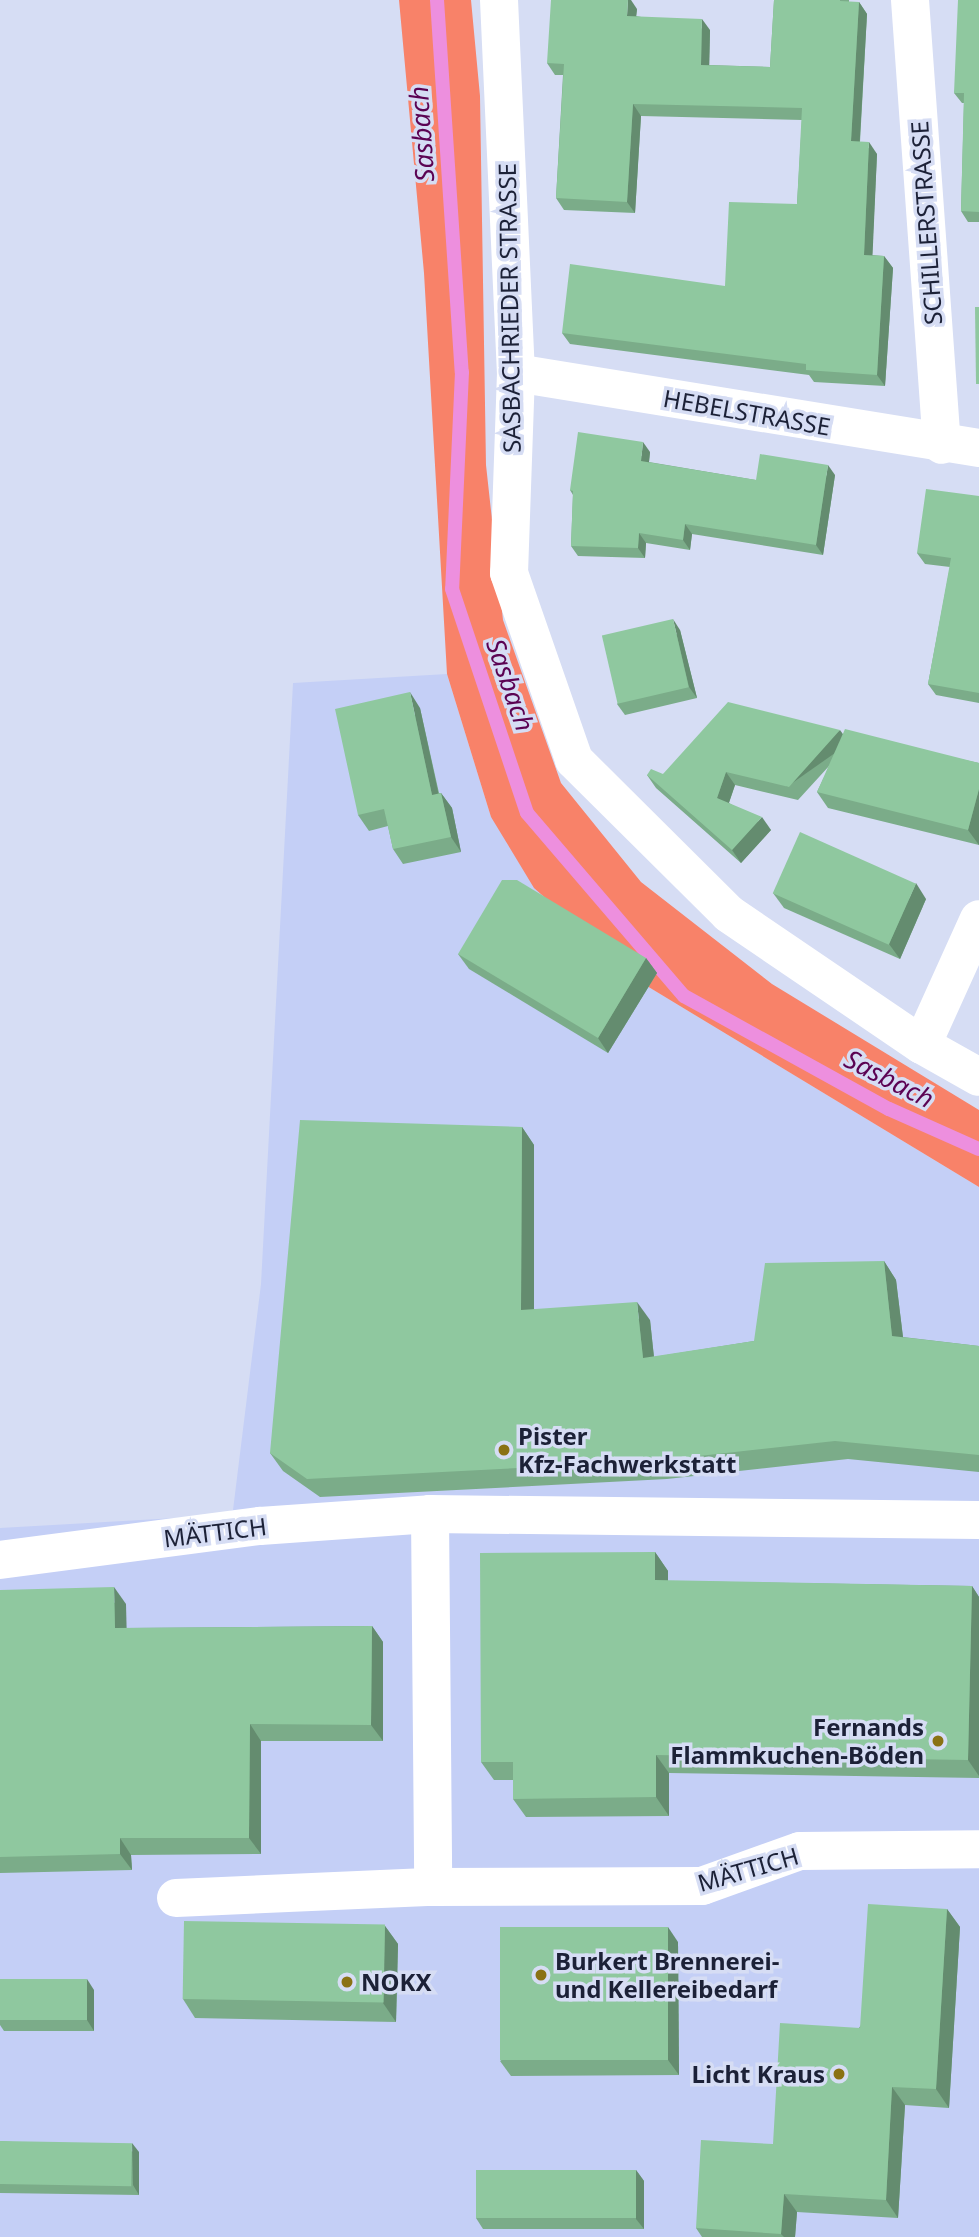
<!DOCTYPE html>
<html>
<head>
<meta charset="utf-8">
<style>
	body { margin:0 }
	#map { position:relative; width:979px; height:2237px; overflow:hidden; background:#d6ddf4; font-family:"Noto Sans",sans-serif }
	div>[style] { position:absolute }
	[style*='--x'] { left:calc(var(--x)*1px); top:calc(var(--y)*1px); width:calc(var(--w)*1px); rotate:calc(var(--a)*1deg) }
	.built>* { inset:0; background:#c4cff6 }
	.forest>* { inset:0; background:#f88269 }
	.stream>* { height:14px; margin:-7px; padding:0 7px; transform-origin:7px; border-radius:7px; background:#ed8fde }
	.minor>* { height:38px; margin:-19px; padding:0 19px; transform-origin:19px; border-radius:19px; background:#fff }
	.wall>* { inset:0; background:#7bac89 }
	.shaded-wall>* { inset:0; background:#648c6f; transform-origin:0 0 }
	.building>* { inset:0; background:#8fc89f; transform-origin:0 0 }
	.dots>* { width:19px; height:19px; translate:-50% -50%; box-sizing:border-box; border:4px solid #d6ddf4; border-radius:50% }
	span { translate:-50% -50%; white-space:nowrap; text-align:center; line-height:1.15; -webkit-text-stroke:7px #d6ddf4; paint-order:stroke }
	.street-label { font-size:24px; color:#1c2137 }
	.poi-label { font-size:24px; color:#1c2137; font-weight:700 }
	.left { translate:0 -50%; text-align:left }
	.right { translate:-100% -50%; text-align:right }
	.water-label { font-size:26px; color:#5b0353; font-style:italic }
</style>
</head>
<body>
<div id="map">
	<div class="built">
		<div style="clip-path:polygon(447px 674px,491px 817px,642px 983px,979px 1187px,979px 2237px,0 2237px,0 1528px,211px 1516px,233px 1510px,261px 1284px,293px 683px)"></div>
	</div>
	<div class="forest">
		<div style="clip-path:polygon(399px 0,471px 0,480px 96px,486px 465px,503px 620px,561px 783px,641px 882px,772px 984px,979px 1110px,979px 1187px,642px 983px,534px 888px,491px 817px,447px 674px,424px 273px)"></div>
	</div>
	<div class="stream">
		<div style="--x:437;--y:0;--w:373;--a:86.2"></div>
		<div style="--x:462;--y:372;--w:217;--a:92.6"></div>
		<div style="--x:452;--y:589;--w:236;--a:71.5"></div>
		<div style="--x:527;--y:813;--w:241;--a:49.4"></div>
		<div style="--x:684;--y:996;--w:234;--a:28.9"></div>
		<div style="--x:889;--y:1109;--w:98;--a:24"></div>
	</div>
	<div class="minor">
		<div style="--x:499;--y:0;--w:373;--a:87.4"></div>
		<div style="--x:516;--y:373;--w:200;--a:92"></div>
		<div style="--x:509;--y:573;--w:198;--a:70.8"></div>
		<div style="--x:574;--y:760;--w:218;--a:44.8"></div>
		<div style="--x:729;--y:914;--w:233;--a:34.2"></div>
		<div style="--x:922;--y:1045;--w:65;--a:29.3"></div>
		<div style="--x:910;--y:0;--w:446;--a:85.9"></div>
		<div style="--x:516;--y:373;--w:469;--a:9.2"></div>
		<div style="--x:922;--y:1045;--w:138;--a:-65.7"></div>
		<div style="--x:430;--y:1514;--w:373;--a:89.5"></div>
		<div style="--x:433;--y:1887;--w:269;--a:-0.2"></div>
		<div style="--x:702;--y:1886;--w:104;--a:-19.7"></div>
		<div style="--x:800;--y:1851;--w:179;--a:-0.6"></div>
		<div style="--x:0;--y:1560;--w:262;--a:-7.5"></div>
		<div style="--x:260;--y:1526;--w:170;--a:-4"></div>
		<div style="--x:430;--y:1514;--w:549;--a:0.63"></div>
		<div style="--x:176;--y:1898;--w:257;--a:-2.5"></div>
	</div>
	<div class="wall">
		<div style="clip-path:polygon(774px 0,849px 0,849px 2px,859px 2px,867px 14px,860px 142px,877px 154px,872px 255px,884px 256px,893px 268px,885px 386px,814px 382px,809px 375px,570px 344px,562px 333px,725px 286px,797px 204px,802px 120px,641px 116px,635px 213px,564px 210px,556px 198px,563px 75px,555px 75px,547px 63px,637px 9px,636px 16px,710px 30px,709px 65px,770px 67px)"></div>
		<div style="clip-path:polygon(979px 0,979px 222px,968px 222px,961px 211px,964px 103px,962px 103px,954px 93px)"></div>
		<div style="clip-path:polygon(650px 452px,649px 462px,756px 480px,835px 475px,823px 555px,692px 534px,690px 550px,646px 543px,645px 558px,578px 556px,571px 546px,573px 495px,570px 490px)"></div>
		<div style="clip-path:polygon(979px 496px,979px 703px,936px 695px,928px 684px,950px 567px,925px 564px,917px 553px)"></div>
		<div style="clip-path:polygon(680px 630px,697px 698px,625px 715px,617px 704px)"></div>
		<div style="clip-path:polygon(420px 708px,439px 793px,441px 793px,452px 808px,461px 852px,403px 864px,393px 849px,388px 826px,369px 831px,358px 815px)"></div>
		<div style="clip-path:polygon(843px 734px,979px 763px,979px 845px,828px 808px,817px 792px,830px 765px,798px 800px,735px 785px,729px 803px,771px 830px,741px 863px,656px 788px,647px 775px,663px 774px)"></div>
		<div style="clip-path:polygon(773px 893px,926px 899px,900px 959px,784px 908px)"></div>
		<div style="clip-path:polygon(458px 954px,646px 958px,657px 973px,608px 1053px,469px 969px)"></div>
		<div style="clip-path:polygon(522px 1127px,534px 1145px,534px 1309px,650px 1320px,654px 1357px,754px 1341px,884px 1261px,896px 1280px,903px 1337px,979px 1346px,979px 1472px,848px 1459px,667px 1479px,320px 1497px,283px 1471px,270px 1453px)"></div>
		<div style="clip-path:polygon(655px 1552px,668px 1571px,668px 1581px,972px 1586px,979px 1597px,979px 1778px,669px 1773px,669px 1816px,526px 1817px,513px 1799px,513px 1780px,494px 1780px,481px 1762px)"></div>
		<div style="clip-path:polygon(0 1590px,126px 1604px,126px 1628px,372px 1626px,383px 1642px,383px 1741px,261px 1741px,261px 1854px,131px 1855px,132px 1870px,0 1873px)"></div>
		<div style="clip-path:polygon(947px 1909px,960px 1927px,949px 2108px,905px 2105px,898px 2218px,797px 2212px,795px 2237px,702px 2237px,696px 2228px,773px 2144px)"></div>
		<div style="clip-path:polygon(385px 1926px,398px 1944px,396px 2022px,195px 2018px,183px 1999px)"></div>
		<div style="clip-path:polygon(678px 1942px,679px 2075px,511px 2076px,500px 2061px)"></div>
		<div style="clip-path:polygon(0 1979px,94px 1990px,94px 2031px,4px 2031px,0 2025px)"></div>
		<div style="clip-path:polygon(0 2141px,139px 2152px,139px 2195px,0 2193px)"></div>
		<div style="clip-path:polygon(636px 2170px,644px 2181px,644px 2229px,483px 2229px,476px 2218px)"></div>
	</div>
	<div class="shaded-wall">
		<div style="clip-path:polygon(628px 0,631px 0,637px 9px,635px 28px,627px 16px)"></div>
		<div style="clip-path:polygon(859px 2px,867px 14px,859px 153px,851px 141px)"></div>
		<div style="clip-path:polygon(702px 19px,710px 30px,709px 77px,701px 65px)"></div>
		<div style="clip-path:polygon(633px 104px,641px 116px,635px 213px,627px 202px)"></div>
		<div style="clip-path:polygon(869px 142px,877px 154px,872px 267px,864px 255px)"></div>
		<div style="clip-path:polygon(884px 256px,893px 268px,885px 386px,877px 375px)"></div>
		<div style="clip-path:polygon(643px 442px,650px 452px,648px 471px,641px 461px)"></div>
		<div style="clip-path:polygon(828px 465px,835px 475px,823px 555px,816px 545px)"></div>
		<div style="clip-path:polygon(685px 524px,692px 534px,690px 550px,683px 540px)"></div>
		<div style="clip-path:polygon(639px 533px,646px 543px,645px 558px,638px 548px)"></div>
		<div style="clip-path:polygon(673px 619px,680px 630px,697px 698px,689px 687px)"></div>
		<div style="clip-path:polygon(410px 692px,420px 708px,442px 810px,432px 795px)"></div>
		<div style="left:840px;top:730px;width:16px;height:76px;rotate:55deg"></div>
		<div style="clip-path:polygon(726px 772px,735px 785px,726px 811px,717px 798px)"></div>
		<div style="clip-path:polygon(979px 789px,979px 845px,968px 830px)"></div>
		<div style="clip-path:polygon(441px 793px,452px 808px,461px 852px,451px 837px)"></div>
		<div style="clip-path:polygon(762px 817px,771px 830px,741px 863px,732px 850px)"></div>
		<div style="clip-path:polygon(916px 883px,926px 899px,900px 959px,889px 944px)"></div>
		<div style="clip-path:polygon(646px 958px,657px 973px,608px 1053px,598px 1038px)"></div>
		<div style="clip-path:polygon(522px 1127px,534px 1145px,534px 1328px,521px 1310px)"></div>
		<div style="clip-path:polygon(884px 1261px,896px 1280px,905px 1354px,892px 1336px)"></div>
		<div style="clip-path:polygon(637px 1302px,650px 1320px,656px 1377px,643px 1358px)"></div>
		<div style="clip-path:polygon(655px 1552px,668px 1571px,668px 1599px,655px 1580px)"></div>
		<div style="clip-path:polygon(972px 1586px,979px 1597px,979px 1776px,968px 1760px)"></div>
		<div style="clip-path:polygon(114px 1587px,126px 1604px,127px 1644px,115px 1628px)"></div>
		<div style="clip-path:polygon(372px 1626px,383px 1642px,383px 1741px,371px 1725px)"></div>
		<div style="clip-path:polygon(250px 1724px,261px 1741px,261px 1854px,249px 1838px)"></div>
		<div style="clip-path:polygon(656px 1755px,669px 1773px,669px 1816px,656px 1797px)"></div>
		<div style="clip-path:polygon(120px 1838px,131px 1855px,132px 1870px,120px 1854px)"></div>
		<div style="clip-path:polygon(947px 1909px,960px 1927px,949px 2108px,936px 2089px)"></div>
		<div style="clip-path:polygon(385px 1926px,398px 1944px,396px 2022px,383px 2003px)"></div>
		<div style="clip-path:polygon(668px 1927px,678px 1942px,679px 2075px,668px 2060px)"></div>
		<div style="clip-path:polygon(87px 1979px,94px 1990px,94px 2031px,87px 2020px)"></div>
		<div style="clip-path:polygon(892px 2087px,905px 2105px,898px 2218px,886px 2200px)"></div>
		<div style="clip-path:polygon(132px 2143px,139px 2152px,139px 2195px,133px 2185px)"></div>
		<div style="clip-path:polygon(636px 2170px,644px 2181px,644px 2229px,636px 2219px)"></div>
		<div style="clip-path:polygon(784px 2194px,797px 2212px,795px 2237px,784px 2237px,781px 2234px)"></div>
	</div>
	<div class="building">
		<div style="clip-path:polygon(551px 0,628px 0,627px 16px,702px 19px,701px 65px,770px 67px,774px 0,840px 0,840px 1px,859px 2px,851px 141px,869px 142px,864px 255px,884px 256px,877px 375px,806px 370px,806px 364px,562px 333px,570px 264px,725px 286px,729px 202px,797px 204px,802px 108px,633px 104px,627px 202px,556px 198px,564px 64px,547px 63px)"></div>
		<div style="clip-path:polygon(958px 0,979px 0,979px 212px,961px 211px,964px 93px,954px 93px)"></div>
		<div style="clip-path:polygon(975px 307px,979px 307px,979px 384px,976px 384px)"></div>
		<div style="clip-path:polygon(578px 432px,643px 442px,641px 461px,756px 480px,760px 454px,828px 465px,816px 545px,685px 524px,683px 540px,639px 533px,638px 548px,571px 546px,573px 491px,570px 490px)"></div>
		<div style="clip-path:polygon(926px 489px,979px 496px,979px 693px,928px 684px,951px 558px,917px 553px)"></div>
		<div style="left:673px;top:619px;width:70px;height:73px;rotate:77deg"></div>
		<div style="clip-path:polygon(410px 692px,432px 795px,441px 793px,451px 837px,393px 849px,384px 809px,358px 815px,335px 709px)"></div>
		<div style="clip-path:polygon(728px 702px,840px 730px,789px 787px,726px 772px,717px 798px,762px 817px,732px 850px,647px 775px,651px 769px,663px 774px)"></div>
		<div style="clip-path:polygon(845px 729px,979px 763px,979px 789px,968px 830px,817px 792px)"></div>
		<div style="left:800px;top:832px;width:127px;height:67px;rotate:24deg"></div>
		<div style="clip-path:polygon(502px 880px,517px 880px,646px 958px,598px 1038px,458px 954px)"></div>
		<div style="clip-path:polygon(300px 1120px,522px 1127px,521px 1310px,637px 1302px,643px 1358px,754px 1341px,765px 1263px,884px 1261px,892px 1336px,979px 1346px,979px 1455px,835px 1441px,654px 1461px,307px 1479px,270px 1453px)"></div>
		<div style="clip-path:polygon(655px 1552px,655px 1580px,972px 1586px,968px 1760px,656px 1755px,656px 1797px,513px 1799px,513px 1762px,481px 1762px,480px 1553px)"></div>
		<div style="clip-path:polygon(114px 1587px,115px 1628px,372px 1626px,371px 1725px,250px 1724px,249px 1838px,120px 1838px,120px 1854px,0 1857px,0 1590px)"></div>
		<div style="clip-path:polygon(868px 1904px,947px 1909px,936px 2089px,892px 2087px,886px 2200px,784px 2194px,781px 2234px,696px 2228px,701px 2140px,773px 2144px,780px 2023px,860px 2028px)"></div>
		<div style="left:184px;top:1921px;width:201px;height:78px;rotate:1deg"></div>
		<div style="left:668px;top:1927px;width:133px;height:168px;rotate:90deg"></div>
		<div style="left:0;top:1979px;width:87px;height:41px"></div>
		<div style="left:0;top:2141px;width:132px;height:43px;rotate:1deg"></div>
		<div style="left:476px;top:2170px;width:160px;height:48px"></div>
	</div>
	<div class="dots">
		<div style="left:504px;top:1450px;background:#8a7214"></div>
		<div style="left:938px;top:1741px;background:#8a7214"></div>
		<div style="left:541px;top:1975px;background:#8a7214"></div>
		<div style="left:347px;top:1982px;background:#8a7214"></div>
		<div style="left:839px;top:2074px;background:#8a7214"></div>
	</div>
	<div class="street-label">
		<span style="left:926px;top:223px;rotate:-94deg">SCHILLERSTRASSE</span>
		<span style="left:509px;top:308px;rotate:-91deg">SASBACHRIEDER STRASSE</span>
		<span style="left:747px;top:412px;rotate:10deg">HEBELSTRASSE</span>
		<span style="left:215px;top:1532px;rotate:-7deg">MÄTTICH</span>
		<span style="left:748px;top:1869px;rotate:-16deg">MÄTTICH</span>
	</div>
	<div class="poi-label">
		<span class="left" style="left:518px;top:1450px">Pister<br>Kfz-Fachwerkstatt</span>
		<span class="right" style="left:924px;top:1741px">Fernands<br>Flammkuchen-Böden</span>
		<span class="left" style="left:555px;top:1975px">Burkert Brennerei-<br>und Kellereibedarf</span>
		<span class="left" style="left:361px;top:1982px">NOKX</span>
		<span class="right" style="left:825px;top:2074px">Licht Kraus</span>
	</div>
	<div class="water-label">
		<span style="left:422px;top:134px;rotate:-94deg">Sasbach</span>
		<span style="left:510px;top:685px;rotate:71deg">Sasbach</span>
		<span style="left:889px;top:1079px;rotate:27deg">Sasbach</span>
	</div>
</div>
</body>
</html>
